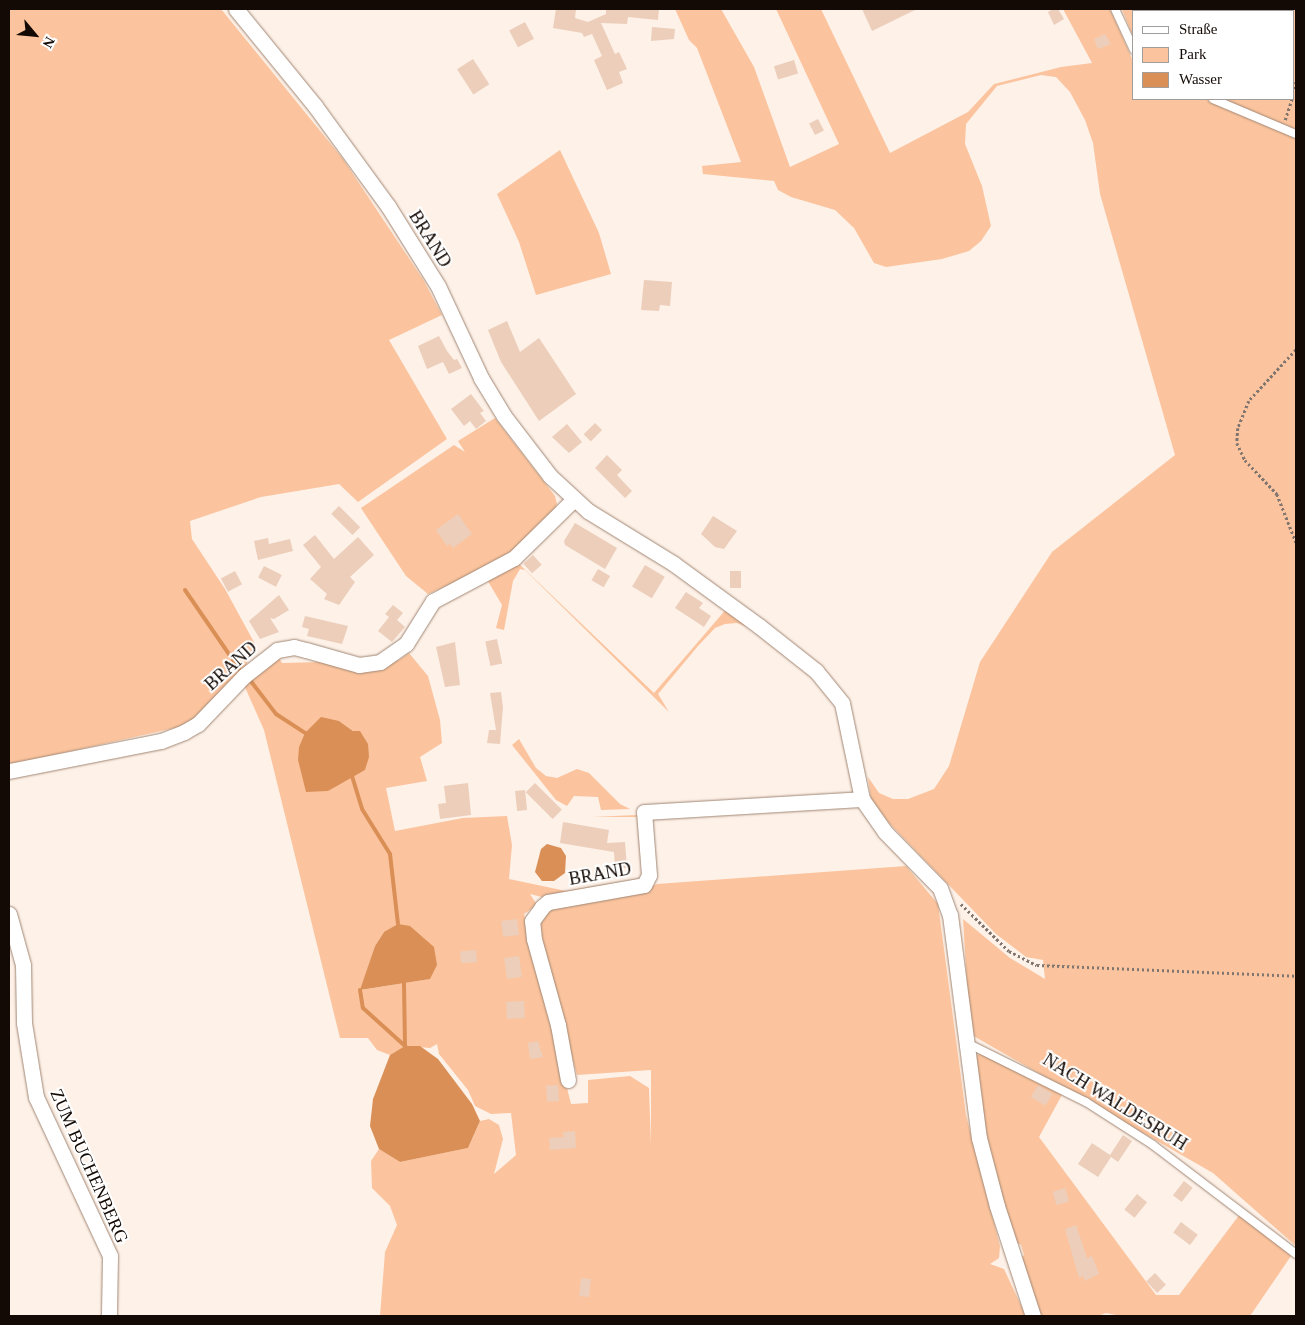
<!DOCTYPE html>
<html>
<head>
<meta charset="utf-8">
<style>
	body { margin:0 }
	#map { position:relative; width:1305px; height:1325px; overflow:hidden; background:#fdf1e8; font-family:Georgia,serif }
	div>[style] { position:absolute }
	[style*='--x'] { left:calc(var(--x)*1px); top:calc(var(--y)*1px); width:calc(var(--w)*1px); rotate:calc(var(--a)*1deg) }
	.green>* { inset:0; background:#fbc49e }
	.water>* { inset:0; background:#da8f56 }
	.stream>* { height:4px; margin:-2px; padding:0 2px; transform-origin:2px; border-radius:2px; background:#da8f56 }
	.building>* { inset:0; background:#ecceba; transform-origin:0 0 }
	.path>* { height:2.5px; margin-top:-1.25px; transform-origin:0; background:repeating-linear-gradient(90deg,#81766f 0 2.5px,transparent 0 5px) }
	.roads { filter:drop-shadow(0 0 1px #a18673) drop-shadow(0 0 1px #a18673) }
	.lane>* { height:8px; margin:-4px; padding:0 4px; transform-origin:4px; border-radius:4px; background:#fff }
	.street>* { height:15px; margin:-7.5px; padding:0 7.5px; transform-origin:7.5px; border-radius:7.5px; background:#fff }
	span { translate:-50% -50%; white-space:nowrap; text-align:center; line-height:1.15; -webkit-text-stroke:4px #fff; paint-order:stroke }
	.street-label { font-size:18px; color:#140a05 }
	.frame { position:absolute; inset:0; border:10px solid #140a05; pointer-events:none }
	.legend { position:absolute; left:1132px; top:10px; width:162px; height:90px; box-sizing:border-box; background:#fff; border:1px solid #a19d9b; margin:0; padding:6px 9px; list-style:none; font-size:15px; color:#140a05 }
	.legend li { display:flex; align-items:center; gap:10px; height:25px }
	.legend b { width:25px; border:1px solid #a19d9b }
	.north { position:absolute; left:10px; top:10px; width:50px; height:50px; -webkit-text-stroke:4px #fff; paint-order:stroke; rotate:118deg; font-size:14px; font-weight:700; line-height:20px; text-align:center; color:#140a05 }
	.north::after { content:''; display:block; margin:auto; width:18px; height:22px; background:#140a05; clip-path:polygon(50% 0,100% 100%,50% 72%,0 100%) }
</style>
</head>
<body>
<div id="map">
	<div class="green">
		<div style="clip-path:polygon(9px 9px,221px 9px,343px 159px,424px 281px,442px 315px,389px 340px,447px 439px,358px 502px,339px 484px,261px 497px,190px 521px,192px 539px,225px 589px,255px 644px,241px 678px,200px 716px,179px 727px,9px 765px)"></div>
		<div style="clip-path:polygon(675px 9px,721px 9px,754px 67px,790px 167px,839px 144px,776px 9px,821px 9px,890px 153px,968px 112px,994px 84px,1061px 67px,1092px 63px,1063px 9px,1110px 9px,1134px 63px,1134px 99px,1294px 99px,1294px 11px,1134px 11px,1134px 39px,1122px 9px,1296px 9px,1296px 1246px,1213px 1173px,970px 1034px,963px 919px,1010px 958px,1045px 979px,1043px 960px,1026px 957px,996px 934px,889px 823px,871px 799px,868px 777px,879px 793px,893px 799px,908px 799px,934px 789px,949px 766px,980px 662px,1052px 552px,1175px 455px,1100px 194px,1093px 143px,1085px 120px,1070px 92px,1056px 77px,1041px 75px,997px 86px,966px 124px,965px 144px,982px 186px,991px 226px,981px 241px,969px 251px,942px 259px,886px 267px,874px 263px,854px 228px,835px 210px,791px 197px,778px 190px,774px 181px,703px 174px,702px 166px,741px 162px,697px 48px,689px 40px)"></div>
		<div style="clip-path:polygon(560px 150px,599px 233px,611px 274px,536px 295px,519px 242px,497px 194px)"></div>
		<div style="clip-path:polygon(495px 418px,555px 496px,557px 504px,553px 513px,506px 559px,428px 594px,406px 576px,361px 508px,454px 445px,465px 452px,458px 441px)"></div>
		<div style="clip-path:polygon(517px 562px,654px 693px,728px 607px,751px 624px,748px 627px,737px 623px,725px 624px,715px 628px,698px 646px,658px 694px,669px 712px,525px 570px,520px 569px,513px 581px,504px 630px,496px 628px,502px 605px,486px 578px)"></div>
		<div style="clip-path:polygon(evenodd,409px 653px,428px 676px,440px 720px,442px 743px,420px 757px,427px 781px,386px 788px,395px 831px,463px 818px,507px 816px,512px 845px,509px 879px,566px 891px,642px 878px,637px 817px,592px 817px,637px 815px,644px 879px,546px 898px,530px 894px,537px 905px,524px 914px,571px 1104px,588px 1103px,588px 1080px,630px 1076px,649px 1088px,651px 1145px,651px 1070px,577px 1075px,535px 923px,543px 909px,638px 892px,657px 884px,906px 866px,938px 904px,966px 1115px,1000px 1246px,999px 1258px,990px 1264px,1004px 1269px,1026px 1316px,380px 1316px,385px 1252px,397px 1225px,390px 1206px,372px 1188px,371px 1161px,379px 1149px,400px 1162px,468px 1148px,480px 1121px,489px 1119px,499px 1125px,503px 1139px,494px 1174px,516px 1155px,511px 1113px,491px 1114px,475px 1106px,468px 1090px,439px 1054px,437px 1044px,430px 1048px,406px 1046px,390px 1055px,377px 1050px,368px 1038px,340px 1038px,264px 730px,244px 685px,278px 656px,282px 663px,399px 660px,409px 653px,339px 721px,353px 731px,365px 770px,352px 776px,339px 721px,409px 653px,384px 932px,429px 979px,361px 990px,375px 946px,384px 932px)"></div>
		<div style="clip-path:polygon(519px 739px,536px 768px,546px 776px,557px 778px,577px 769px,589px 773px,620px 804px,630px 809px,601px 810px,598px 797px,574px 796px,567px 806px,556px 800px,512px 745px)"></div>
		<div style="clip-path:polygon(983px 1052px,1063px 1093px,1039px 1137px,1156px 1295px,1179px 1295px,1240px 1214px,1291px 1256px,1250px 1316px,1121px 1316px,1106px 1313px,1098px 1316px,1038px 1316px,1021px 1259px,1024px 1255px,1021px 1245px,1014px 1241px,987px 1148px,974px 1057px)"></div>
	</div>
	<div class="water">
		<div style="clip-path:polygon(321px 717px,339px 721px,353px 731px,360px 731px,368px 744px,369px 757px,365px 770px,328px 791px,306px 792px,298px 760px,299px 747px,305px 733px)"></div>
		<div style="clip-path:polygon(547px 844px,561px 848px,566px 856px,565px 873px,554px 881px,542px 881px,535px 872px,541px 849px)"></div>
		<div style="clip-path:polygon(398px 924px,410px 926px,434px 947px,437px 965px,430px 979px,360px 990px,375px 946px,384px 932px)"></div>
		<div style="clip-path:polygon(405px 1046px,420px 1046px,438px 1059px,472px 1104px,480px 1121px,468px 1148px,400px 1162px,379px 1149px,370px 1126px,373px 1099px,390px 1055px)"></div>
	</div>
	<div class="stream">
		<div style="--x:185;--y:590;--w:96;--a:55.6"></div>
		<div style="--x:250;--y:680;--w:43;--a:52.6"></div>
		<div style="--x:276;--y:714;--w:35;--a:33"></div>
		<div style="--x:352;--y:776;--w:34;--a:73"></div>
		<div style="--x:362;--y:809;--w:53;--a:58.1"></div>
		<div style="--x:390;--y:854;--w:70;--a:83.5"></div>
		<div style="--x:404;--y:983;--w:63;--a:89.1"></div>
		<div style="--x:360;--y:990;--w:18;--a:81"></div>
		<div style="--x:363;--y:1008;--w:57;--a:42.1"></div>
	</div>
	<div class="building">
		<div style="clip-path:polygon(556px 9px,576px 9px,575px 18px,588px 22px,606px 14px,606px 9px,659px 9px,658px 20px,628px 17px,627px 24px,601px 23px,615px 54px,619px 52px,627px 69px,619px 72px,623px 83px,607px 90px,594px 60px,602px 56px,592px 34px,584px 37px,582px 33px,553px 28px)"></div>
		<div style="clip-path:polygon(862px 9px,917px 9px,872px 31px)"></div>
		<div style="clip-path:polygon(1053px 9px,1058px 9px,1064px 19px,1054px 25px,1048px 12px)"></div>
		<div style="left:525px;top:22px;width:19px;height:18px;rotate:62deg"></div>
		<div style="clip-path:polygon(652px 27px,675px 29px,674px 39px,651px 41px)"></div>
		<div style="clip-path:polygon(1105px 34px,1111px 44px,1098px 49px,1094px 39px)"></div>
		<div style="left:473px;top:59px;width:30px;height:19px;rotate:57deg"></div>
		<div style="left:794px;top:60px;width:14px;height:21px;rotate:73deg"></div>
		<div style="left:818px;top:119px;width:13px;height:10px;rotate:63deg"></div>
		<div style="clip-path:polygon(644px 280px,672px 282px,670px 306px,660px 305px,659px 311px,641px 310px)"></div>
		<div style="clip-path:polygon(507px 321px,520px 352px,539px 338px,576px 394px,539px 421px,501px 362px,488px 330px)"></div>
		<div style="clip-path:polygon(439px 336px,447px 351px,454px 360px,457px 359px,462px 368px,449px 374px,443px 362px,427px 369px,418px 346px)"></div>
		<div style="clip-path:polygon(471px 394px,484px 411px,480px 413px,486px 421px,476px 429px,470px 421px,464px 426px,451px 409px)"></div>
		<div style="left:595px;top:423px;width:10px;height:16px;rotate:45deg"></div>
		<div style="clip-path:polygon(567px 424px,582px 442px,569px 453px,552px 437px)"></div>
		<div style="clip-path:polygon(607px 455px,622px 470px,617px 475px,632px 491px,625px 498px,595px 468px)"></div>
		<div style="left:339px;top:506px;width:30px;height:11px;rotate:45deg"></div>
		<div style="clip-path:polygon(458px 514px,472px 534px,453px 548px,450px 544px,447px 546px,436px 530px)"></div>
		<div style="clip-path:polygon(713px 516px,737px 531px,724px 549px,715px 547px,701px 534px)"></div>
		<div style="clip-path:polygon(575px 523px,617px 548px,605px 569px,565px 545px,564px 541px)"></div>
		<div style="clip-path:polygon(315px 535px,334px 559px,358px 537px,374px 555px,350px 577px,355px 582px,339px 605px,324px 599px,327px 594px,310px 579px,321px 567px,303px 545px)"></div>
		<div style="clip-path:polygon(268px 538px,269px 544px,290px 539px,293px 551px,258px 560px,254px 541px)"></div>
		<div style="left:533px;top:555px;width:13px;height:13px;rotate:48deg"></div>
		<div style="left:645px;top:565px;width:23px;height:25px;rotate:31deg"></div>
		<div style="left:264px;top:566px;width:20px;height:13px;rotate:27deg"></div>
		<div style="left:598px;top:569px;width:14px;height:13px;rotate:30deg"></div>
		<div style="left:235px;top:571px;width:15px;height:16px;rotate:62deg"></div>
		<div style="left:730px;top:571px;width:11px;height:17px"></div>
		<div style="clip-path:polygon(686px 592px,703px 603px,699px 608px,711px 616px,704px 627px,675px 608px)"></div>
		<div style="clip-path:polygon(279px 595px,289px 610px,274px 619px,270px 618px,279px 632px,260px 639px,249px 621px)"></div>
		<div style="clip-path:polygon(393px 605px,403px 613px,397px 620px,405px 627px,392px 642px,378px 631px,389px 617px,385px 614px)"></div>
		<div style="clip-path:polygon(305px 616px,348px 626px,342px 644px,307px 636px,309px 629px,302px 627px)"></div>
		<div style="left:497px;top:639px;width:25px;height:12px;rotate:78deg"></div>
		<div style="clip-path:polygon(455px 642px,460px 685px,445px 687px,436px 647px)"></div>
		<div style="clip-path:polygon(501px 692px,503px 707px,500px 744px,487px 743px,489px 730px,496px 730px,490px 693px)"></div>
		<div style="clip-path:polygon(468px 783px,471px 815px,440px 819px,438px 804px,446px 803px,444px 786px)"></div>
		<div style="left:535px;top:783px;width:38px;height:13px;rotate:45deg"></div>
		<div style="left:525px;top:790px;width:20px;height:10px;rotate:84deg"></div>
		<div style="clip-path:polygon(563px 822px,609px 830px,607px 843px,625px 842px,627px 868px,615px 868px,614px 852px,560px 843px)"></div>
		<div style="left:517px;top:919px;width:16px;height:16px;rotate:83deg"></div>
		<div style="left:476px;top:950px;width:12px;height:16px;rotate:85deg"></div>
		<div style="left:519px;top:956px;width:21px;height:15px;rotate:82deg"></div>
		<div style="left:524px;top:1001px;width:17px;height:18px;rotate:87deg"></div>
		<div style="clip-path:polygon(538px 1041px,543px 1057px,530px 1059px,528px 1043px)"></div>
		<div style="left:558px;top:1085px;width:16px;height:12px;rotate:86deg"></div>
		<div style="left:1038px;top:1085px;width:17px;height:14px;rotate:31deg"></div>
		<div style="clip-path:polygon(575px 1131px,576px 1148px,550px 1150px,549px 1138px,564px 1137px,563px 1132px)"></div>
		<div style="clip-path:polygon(1123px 1135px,1132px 1141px,1118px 1162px,1111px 1157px,1098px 1177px,1078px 1164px,1092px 1143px,1110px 1155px)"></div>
		<div style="left:1184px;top:1181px;width:11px;height:18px;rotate:38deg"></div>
		<div style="left:1065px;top:1188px;width:14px;height:13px;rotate:73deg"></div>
		<div style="left:1137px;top:1194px;width:13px;height:20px;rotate:39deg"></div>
		<div style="left:1181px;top:1222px;width:21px;height:13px;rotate:37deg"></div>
		<div style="clip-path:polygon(1076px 1225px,1087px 1258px,1092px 1256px,1099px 1274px,1085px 1281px,1083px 1276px,1079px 1278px,1065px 1229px)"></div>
		<div style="left:1155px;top:1273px;width:16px;height:12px;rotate:47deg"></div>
		<div style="left:581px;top:1278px;width:10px;height:18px;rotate:6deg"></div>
	</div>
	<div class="path">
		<div style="--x:1294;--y:89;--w:8;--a:-76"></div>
		<div style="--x:1285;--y:120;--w:22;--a:-72"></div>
		<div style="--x:1296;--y:350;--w:69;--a:132.7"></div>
		<div style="--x:1249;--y:401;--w:29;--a:112"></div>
		<div style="--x:1238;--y:428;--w:15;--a:94"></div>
		<div style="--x:1237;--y:443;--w:19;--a:65"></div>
		<div style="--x:1245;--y:460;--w:47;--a:46.7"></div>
		<div style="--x:1277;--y:494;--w:52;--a:68.4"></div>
		<div style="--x:961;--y:904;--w:67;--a:44.4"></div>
		<div style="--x:1009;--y:951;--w:31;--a:27"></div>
		<div style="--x:1037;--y:965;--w:259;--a:2.4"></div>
	</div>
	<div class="roads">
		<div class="lane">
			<div style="--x:1115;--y:9;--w:45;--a:65.1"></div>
			<div style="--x:1213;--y:99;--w:90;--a:22.9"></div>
			<div style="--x:967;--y:1043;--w:133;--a:26.4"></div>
			<div style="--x:1086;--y:1102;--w:80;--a:32.7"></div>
			<div style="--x:1153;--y:1145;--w:180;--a:37.3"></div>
		</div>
		<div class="street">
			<div style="--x:236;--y:9;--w:125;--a:50.8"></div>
			<div style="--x:315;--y:106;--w:124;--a:53.9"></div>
			<div style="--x:388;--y:206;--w:94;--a:58"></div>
			<div style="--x:438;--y:286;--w:102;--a:64.9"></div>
			<div style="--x:481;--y:378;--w:44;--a:58.8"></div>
			<div style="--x:504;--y:416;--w:76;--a:52.5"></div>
			<div style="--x:550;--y:476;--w:52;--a:42.6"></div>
			<div style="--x:588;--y:511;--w:101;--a:31.6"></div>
			<div style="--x:674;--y:564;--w:105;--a:36.1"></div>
			<div style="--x:759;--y:626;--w:73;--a:38.3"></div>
			<div style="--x:816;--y:671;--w:41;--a:50.9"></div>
			<div style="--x:842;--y:703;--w:98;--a:78.2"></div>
			<div style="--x:862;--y:799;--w:40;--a:55.1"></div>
			<div style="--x:885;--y:832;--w:78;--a:45.5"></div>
			<div style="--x:940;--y:888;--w:29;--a:70"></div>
			<div style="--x:950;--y:915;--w:225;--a:82.6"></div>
			<div style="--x:979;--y:1138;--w:70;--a:75.2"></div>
			<div style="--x:997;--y:1206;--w:116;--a:71.9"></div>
			<div style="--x:9;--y:771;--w:155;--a:-11.2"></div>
			<div style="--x:161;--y:741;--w:25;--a:-21"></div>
			<div style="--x:184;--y:732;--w:16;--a:-30"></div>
			<div style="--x:198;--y:724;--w:66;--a:-46.2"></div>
			<div style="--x:244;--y:676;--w:42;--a:-38.2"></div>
			<div style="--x:277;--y:650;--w:17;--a:-10"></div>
			<div style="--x:294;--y:647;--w:12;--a:14"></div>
			<div style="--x:306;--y:650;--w:55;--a:15.8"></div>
			<div style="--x:359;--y:665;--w:21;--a:-8"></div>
			<div style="--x:380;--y:662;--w:32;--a:-35"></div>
			<div style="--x:406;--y:644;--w:51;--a:-57.9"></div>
			<div style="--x:433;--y:601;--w:92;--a:-28"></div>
			<div style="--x:514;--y:558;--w:83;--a:-44.5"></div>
			<div style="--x:9;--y:914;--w:53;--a:74.6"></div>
			<div style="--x:23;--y:965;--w:58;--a:89"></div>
			<div style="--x:24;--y:1023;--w:75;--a:80.8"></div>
			<div style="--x:36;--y:1097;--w:175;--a:65"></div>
			<div style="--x:110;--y:1256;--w:60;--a:91"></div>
			<div style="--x:568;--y:1080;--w:56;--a:-100.3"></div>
			<div style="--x:558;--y:1025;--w:89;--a:-105.6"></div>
			<div style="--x:534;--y:939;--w:18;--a:-96"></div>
			<div style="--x:532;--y:921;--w:17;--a:-54"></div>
			<div style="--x:542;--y:907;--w:8;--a:-40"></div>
			<div style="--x:548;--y:902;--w:97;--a:-10"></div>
			<div style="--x:644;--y:885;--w:11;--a:-63"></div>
			<div style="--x:649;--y:875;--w:63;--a:-94.5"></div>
			<div style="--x:644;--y:812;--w:218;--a:-3.4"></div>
		</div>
	</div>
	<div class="street-label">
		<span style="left:430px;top:239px;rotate:58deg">BRAND</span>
		<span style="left:231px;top:666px;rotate:-42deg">BRAND</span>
		<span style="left:600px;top:874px;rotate:-10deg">BRAND</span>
		<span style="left:1115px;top:1102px;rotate:32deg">NACH WALDESRUH</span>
		<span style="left:89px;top:1166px;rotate:66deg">ZUM BUCHENBERG</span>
	</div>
	<div class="frame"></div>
	<ul class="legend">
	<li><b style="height:6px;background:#fff"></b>Straße</li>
	<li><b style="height:14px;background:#fbc49e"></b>Park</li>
	<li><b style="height:14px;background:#da8f56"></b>Wasser</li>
	</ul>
	<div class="north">N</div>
</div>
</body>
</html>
